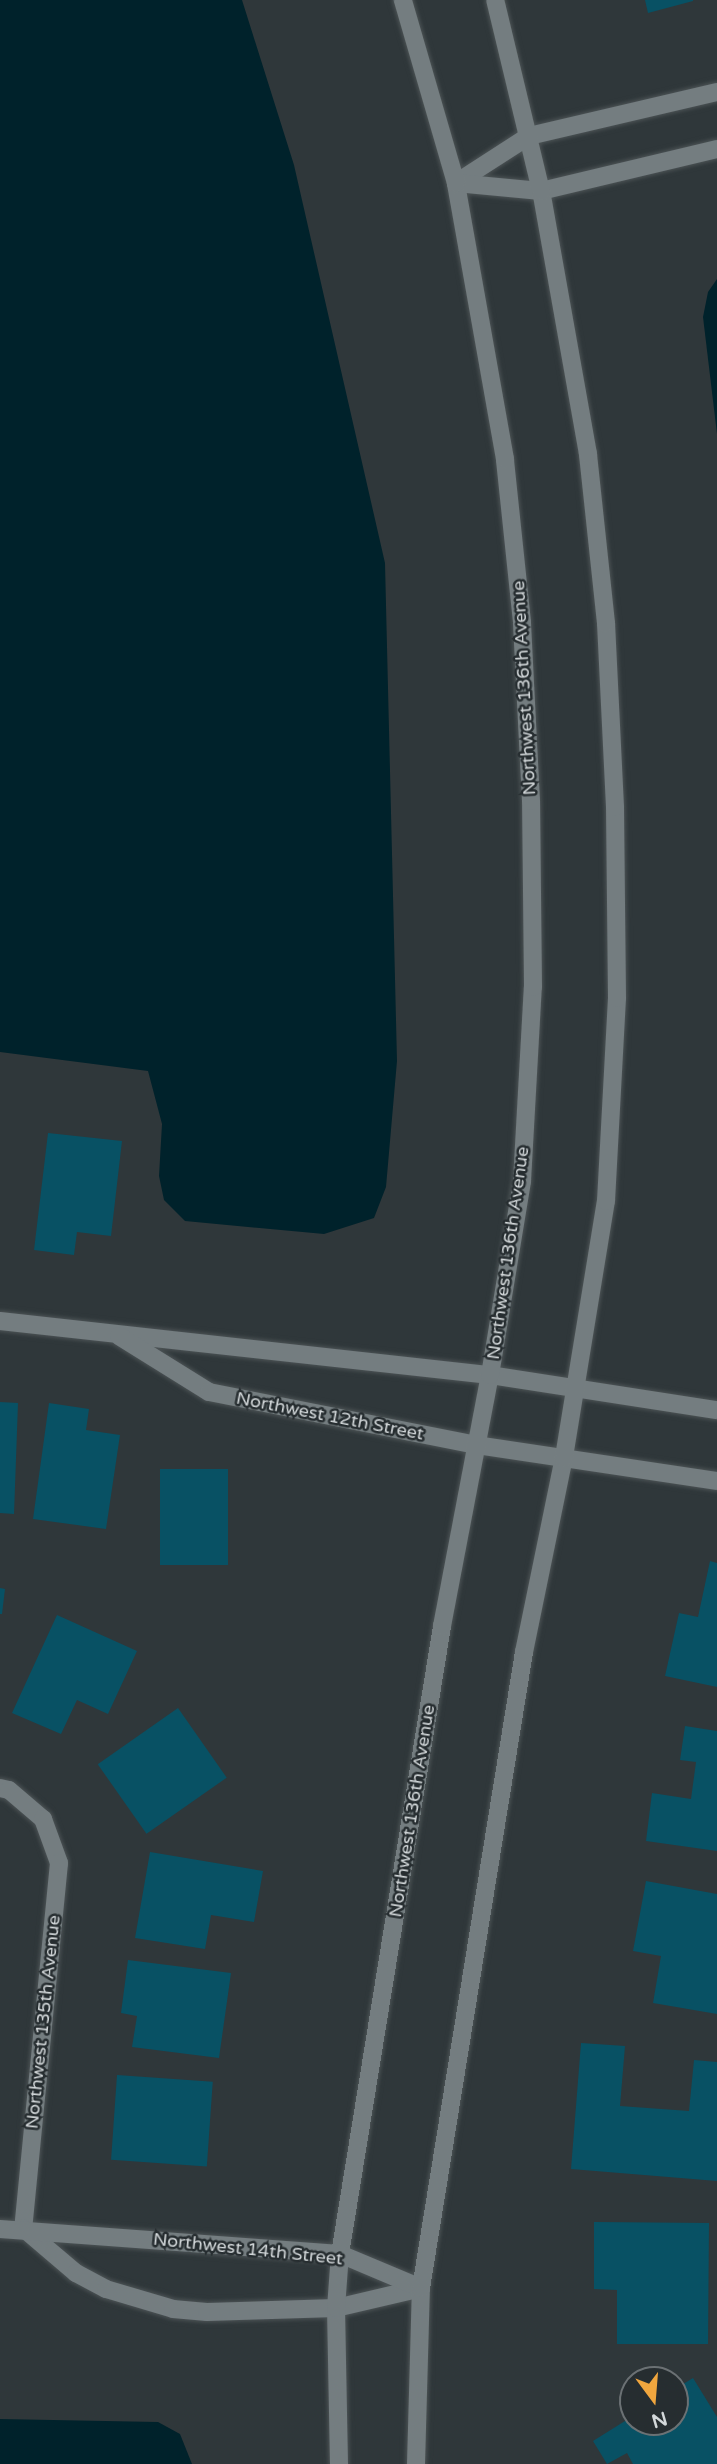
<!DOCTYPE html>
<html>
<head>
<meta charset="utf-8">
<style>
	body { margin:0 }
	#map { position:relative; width:717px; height:2464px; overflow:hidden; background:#2f373a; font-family:"Varela Round",sans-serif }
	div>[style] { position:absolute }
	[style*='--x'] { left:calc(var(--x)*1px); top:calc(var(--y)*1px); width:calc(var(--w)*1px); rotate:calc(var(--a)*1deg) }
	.water>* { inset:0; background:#00222b }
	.building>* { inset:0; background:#085164; transform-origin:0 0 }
	.roads { filter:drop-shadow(0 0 2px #4c5355) drop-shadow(0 0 2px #4c5355) }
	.minor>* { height:18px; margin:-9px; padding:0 9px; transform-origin:9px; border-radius:9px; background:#747d80 }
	span { translate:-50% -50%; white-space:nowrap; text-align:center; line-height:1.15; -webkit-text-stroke:5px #262d30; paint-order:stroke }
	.street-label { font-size:18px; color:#d3d8da }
	.north { position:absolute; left:619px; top:2366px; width:70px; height:70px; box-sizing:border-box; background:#262d30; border:2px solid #6b7174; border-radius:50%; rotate:164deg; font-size:19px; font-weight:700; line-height:28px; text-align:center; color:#d3d8da }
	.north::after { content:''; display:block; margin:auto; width:24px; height:32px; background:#f0a63e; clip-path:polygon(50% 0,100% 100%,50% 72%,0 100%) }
</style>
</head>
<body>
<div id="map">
	<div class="water">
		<div style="clip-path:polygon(0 0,242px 0,294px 165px,385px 563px,397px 1061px,386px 1187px,374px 1218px,324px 1234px,185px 1221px,164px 1200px,159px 1176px,162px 1124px,148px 1071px,0 1052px)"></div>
		<div style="clip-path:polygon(717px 279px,717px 434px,703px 317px,708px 292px)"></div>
		<div style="clip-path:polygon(0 2419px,158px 2422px,180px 2434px,192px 2464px,0 2464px)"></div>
	</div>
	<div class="building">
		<div style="clip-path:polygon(645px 0,693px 0,693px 1px,648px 13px)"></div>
		<div style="clip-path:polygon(48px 1133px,122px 1141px,111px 1236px,77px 1232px,74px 1255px,34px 1250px)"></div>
		<div style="clip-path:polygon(0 1402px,18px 1403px,14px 1514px,0 1513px)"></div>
		<div style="clip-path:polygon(49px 1403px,89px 1409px,86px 1430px,120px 1435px,106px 1529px,33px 1519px)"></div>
		<div style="left:160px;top:1469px;width:68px;height:96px"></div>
		<div style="clip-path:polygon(710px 1561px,717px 1563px,717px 1687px,665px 1676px,679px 1613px,698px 1617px)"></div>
		<div style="clip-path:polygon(0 1588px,5px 1589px,2px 1614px,0 1614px)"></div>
		<div style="clip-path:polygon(57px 1615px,137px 1651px,108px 1714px,77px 1700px,61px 1734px,12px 1713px)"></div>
		<div style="left:178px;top:1708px;width:85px;height:98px;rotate:55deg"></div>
		<div style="clip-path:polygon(685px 1726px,717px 1731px,717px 1851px,646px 1841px,652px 1793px,691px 1799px,696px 1762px,680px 1760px)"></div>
		<div style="clip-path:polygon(150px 1852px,263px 1871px,254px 1922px,211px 1915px,205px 1949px,135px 1938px)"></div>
		<div style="clip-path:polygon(646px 1881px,717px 1894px,717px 2014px,653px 2003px,661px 1956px,633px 1951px)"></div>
		<div style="clip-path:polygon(128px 1960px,231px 1973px,219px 2058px,132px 2047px,137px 2016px,121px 2013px)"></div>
		<div style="clip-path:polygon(581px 2043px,625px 2046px,620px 2106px,689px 2111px,694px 2060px,717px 2062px,717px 2181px,571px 2169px)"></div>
		<div style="left:117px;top:2075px;width:96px;height:85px;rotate:4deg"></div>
		<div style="clip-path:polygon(594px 2222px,709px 2223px,708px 2344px,617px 2344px,617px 2290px,594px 2289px)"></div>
		<div style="clip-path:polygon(693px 2378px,717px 2417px,717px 2464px,633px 2464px,627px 2453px,607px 2464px,593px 2441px,633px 2416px,633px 2422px,675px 2422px,675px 2389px)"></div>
	</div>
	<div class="roads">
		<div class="minor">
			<div style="--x:456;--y:183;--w:87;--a:-32.8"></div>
			<div style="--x:529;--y:136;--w:193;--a:-13.2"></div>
			<div style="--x:456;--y:183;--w:85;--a:5.4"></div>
			<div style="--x:541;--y:191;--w:181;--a:-13.4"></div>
			<div style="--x:0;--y:1321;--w:493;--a:6.3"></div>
			<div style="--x:490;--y:1375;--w:230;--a:8.8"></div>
			<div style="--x:119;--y:1336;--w:106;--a:31.9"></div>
			<div style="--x:209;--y:1392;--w:272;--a:11.2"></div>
			<div style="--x:476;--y:1445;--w:244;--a:8.5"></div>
			<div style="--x:0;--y:1788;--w:9;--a:13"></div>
			<div style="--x:9;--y:1790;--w:45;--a:40.5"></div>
			<div style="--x:43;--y:1819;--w:47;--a:70"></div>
			<div style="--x:59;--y:1863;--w:367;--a:95.6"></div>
			<div style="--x:23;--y:2228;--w:70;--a:40.3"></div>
			<div style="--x:76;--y:2273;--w:34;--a:28"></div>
			<div style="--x:106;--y:2289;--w:70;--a:16.6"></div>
			<div style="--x:173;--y:2309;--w:34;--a:5"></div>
			<div style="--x:207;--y:2312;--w:129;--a:-1.8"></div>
			<div style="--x:336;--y:2308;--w:87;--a:-13.2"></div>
			<div style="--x:0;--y:2229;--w:341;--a:4.2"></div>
			<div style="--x:340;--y:2254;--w:88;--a:22.8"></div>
			<div style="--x:339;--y:2464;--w:156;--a:-91.1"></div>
			<div style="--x:336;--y:2308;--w:54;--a:-85.8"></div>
			<div style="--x:340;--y:2254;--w:636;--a:-80.77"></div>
			<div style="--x:442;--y:1626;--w:256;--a:-79.2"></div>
			<div style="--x:490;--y:1375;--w:197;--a:-80.6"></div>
			<div style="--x:522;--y:1181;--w:194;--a:-86.8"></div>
			<div style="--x:533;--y:987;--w:186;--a:-90.6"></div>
			<div style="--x:531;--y:801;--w:179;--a:-92.9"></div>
			<div style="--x:522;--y:622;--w:164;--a:-96"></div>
			<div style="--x:505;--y:459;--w:280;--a:-100.1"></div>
			<div style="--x:456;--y:183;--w:191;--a:-106.2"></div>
			<div style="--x:416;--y:2464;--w:176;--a:-88.4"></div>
			<div style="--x:421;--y:2288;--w:644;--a:-80.8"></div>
			<div style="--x:524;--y:1652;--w:199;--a:-78.4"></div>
			<div style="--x:564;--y:1457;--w:259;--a:-80.7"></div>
			<div style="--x:606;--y:1201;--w:203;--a:-86.9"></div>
			<div style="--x:617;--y:998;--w:191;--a:-90.6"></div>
			<div style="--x:615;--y:807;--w:184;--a:-92.8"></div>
			<div style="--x:606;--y:623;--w:170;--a:-96.1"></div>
			<div style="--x:588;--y:454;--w:267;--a:-100.1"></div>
			<div style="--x:541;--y:191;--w:196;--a:-103.5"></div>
		</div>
	</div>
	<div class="street-label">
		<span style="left:524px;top:688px;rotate:-93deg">Northwest 136th Avenue</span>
		<span style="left:508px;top:1253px;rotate:-82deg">Northwest 136th Avenue</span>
		<span style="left:330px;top:1416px;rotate:11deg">Northwest 12th Street</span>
		<span style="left:412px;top:1811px;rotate:-81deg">Northwest 136th Avenue</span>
		<span style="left:43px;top:2022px;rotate:-84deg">Northwest 135th Avenue</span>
		<span style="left:248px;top:2249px;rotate:6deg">Northwest 14th Street</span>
	</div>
	<div class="north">N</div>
</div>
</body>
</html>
